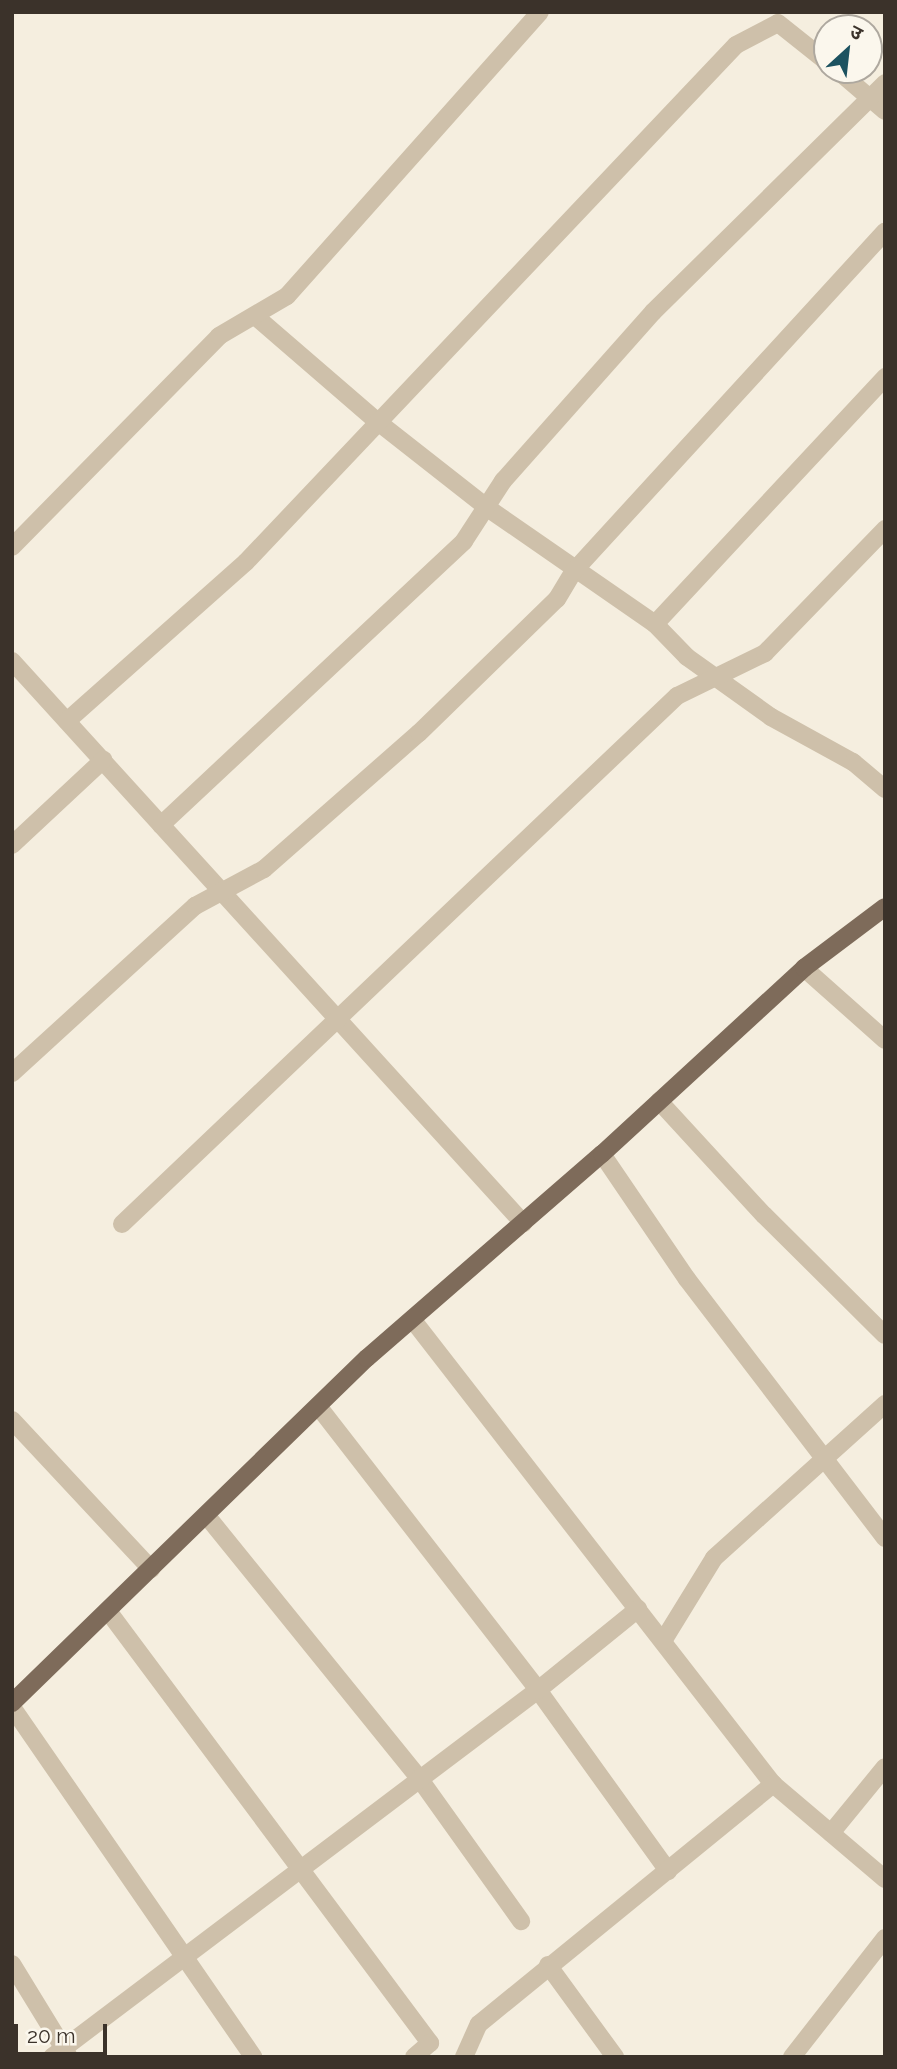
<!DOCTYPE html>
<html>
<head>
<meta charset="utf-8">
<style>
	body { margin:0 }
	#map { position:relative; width:897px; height:2069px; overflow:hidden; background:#f5eedf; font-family:Raleway,"Noto Sans Devanagari",sans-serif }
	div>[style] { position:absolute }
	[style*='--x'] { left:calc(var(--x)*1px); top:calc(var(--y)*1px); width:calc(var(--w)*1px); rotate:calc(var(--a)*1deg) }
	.minor>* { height:18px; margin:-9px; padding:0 9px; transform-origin:9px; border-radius:9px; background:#cec0aa }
	.major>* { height:18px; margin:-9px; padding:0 9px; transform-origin:9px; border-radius:9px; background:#7e6b5a }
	span { translate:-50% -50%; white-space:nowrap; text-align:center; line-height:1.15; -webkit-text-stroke:7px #fbf7ed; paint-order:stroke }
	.frame { position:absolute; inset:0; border:14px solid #3b322a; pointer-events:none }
	.north { position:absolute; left:813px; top:14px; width:70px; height:70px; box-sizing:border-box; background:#fbf7ed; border:2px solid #aea89f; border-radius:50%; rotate:27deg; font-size:19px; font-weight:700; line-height:28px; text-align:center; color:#3b322a }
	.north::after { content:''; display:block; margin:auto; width:24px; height:32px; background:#1c5260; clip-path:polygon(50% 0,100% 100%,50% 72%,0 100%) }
	.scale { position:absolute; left:14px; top:2024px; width:93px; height:32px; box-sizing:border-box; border:4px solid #3b322a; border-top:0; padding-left:9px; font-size:21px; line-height:24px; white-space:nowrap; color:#3b322a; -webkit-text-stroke:5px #fbf7ed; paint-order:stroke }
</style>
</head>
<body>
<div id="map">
	<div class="minor">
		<div style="--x:837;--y:70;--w:63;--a:40.5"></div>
		<div style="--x:255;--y:316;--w:162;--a:40.8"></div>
		<div style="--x:378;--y:422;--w:141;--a:38.1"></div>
		<div style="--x:489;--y:509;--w:202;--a:34.7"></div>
		<div style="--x:655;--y:624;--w:46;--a:45.9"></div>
		<div style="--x:687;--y:657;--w:103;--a:35.5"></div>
		<div style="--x:771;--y:717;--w:94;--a:28.8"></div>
		<div style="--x:853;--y:762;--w:42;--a:40.2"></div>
		<div style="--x:12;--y:547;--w:296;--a:-45.5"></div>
		<div style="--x:219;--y:336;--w:79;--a:-30.5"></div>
		<div style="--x:287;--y:296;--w:380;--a:-48.3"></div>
		<div style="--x:655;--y:624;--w:338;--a:-47"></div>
		<div style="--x:12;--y:661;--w:760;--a:47.72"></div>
		<div style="--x:67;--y:721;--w:239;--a:-41.6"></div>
		<div style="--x:246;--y:562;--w:712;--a:-46.54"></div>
		<div style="--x:736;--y:45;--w:47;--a:-27.6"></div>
		<div style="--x:778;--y:23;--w:63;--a:38.5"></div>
		<div style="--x:161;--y:825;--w:415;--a:-43.1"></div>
		<div style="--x:464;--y:541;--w:72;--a:-57"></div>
		<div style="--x:503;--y:481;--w:226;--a:-48.4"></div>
		<div style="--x:653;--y:312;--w:326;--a:-44.6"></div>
		<div style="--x:12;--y:845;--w:125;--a:-43"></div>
		<div style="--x:804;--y:968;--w:108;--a:41.6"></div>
		<div style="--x:12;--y:1073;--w:248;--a:-42.4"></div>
		<div style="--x:195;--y:906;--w:78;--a:-28.2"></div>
		<div style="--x:264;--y:869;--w:206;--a:-41.3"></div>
		<div style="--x:419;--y:733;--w:192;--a:-44.2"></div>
		<div style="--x:557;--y:599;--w:31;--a:-59"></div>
		<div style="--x:573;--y:572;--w:462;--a:-47.5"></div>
		<div style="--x:659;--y:1101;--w:155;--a:47.4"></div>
		<div style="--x:764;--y:1215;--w:170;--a:44.8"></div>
		<div style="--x:602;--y:1154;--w:151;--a:55.8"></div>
		<div style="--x:687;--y:1279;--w:326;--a:52.6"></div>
		<div style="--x:122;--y:1224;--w:766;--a:-43.57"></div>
		<div style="--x:677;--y:696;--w:98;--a:-26"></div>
		<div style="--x:765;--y:653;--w:173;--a:-45.9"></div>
		<div style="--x:412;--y:1319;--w:589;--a:52.18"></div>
		<div style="--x:773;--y:1784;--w:147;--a:40.3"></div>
		<div style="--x:318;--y:1406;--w:359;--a:52.2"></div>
		<div style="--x:538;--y:1690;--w:223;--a:54.3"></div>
		<div style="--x:12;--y:1420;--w:204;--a:47"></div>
		<div style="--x:206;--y:1515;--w:338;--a:51"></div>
		<div style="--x:419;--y:1778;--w:176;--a:54.5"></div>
		<div style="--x:108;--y:1611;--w:539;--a:53.3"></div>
		<div style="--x:430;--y:2043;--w:21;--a:139"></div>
		<div style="--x:663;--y:1641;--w:97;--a:-58.4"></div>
		<div style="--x:714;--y:1558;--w:230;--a:-42"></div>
		<div style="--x:12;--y:1707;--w:425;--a:55.4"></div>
		<div style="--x:831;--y:1833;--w:85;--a:-50.7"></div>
		<div style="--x:12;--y:1964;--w:109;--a:58.5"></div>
		<div style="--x:548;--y:1965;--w:114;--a:53.9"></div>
		<div style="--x:52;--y:2057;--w:609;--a:-37.06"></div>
		<div style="--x:538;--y:1690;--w:129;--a:-39"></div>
		<div style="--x:464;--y:2057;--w:36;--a:-66"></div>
		<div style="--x:479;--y:2024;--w:380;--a:-39.2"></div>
		<div style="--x:792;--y:2057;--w:151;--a:-52"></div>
	</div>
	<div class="major">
		<div style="--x:12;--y:1703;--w:495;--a:-44.2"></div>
		<div style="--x:367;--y:1358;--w:311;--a:-41"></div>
		<div style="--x:602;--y:1154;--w:275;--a:-42.6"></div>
		<div style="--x:804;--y:968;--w:101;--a:-37"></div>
	</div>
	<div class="frame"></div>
	<div class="north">उ</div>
	<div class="scale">20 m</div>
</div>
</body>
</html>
